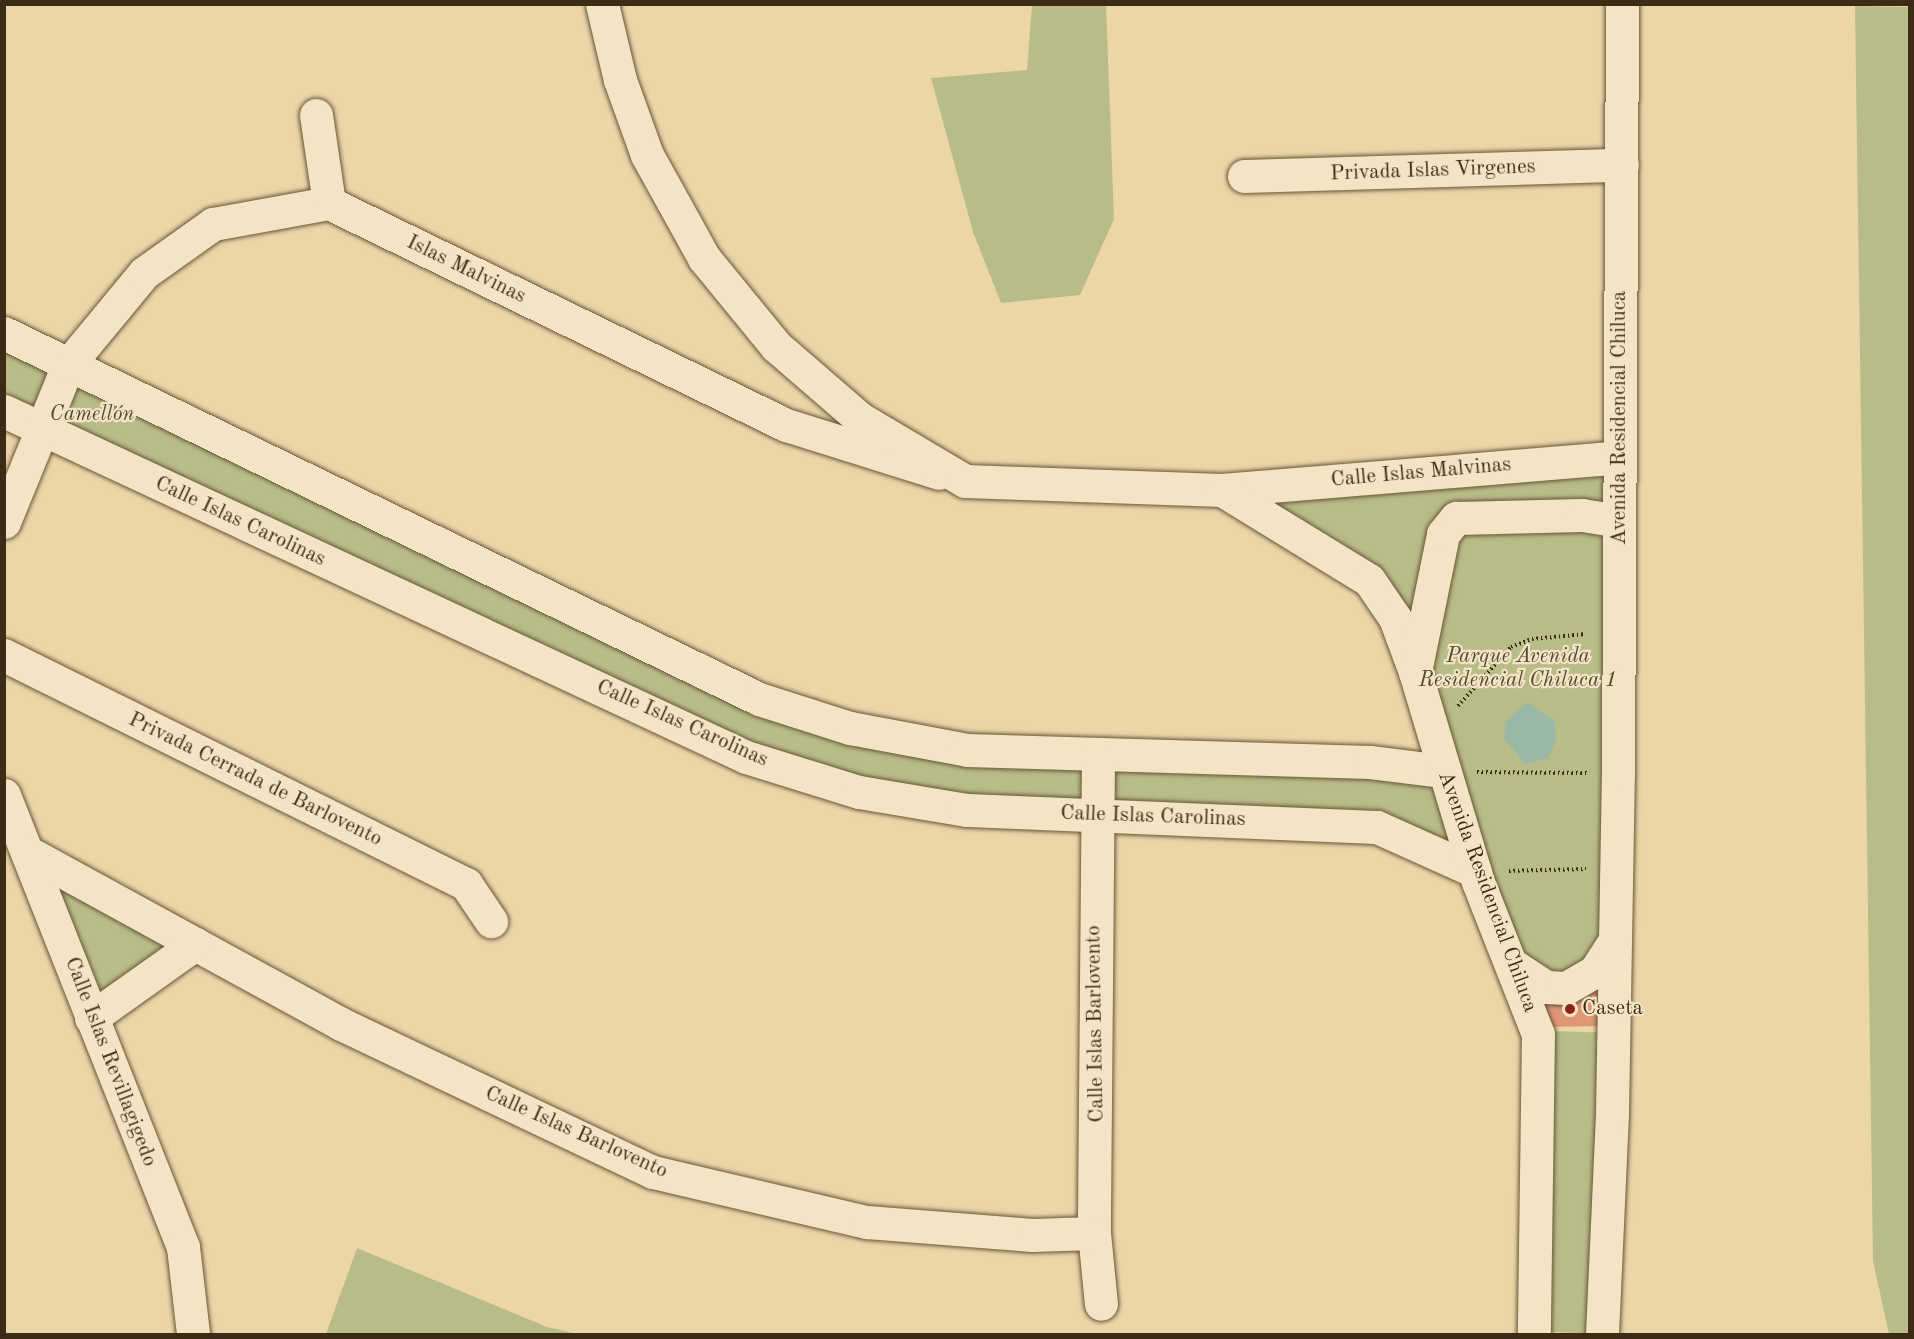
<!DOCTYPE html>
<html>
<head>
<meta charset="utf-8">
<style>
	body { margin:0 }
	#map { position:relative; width:1914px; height:1339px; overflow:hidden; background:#ecd5a7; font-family:"Old Standard TT",serif }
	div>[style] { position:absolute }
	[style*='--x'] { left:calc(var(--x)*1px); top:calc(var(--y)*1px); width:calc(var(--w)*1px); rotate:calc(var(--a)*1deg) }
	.green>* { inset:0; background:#b8bd87; transform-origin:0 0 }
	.water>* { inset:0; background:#99b9a6 }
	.building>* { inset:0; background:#e09775 }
	.path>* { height:4px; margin-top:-2px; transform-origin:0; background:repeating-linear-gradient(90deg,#3c2c16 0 1.5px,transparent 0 4.5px) }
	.roads { filter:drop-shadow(0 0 2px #68563a) drop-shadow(0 0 2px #68563a) }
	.minor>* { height:33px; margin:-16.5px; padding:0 16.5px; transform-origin:16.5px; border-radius:16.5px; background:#f3e4c6 }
	.tertiary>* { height:33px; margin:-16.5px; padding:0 16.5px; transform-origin:16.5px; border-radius:16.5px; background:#f3e4c6 }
	.dots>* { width:16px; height:16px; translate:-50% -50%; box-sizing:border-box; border:3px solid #f3e4c6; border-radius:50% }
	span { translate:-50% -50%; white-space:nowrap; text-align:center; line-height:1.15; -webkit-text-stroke:4.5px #f3e4c6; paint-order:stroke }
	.street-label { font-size:21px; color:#3c2c16 }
	.park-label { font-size:21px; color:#55492d; font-style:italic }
	.poi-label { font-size:21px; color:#3c2c16 }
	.left { translate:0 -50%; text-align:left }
	.frame { position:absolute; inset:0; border:6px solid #3c2c16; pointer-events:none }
</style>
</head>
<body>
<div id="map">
	<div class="green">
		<div style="clip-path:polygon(1032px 5px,1106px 5px,1114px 219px,1080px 295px,1001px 303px,973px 232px,931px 78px,1027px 70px)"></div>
		<div style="clip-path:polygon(1855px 6px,1910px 7px,1909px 1334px,1889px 1334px,1873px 1261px)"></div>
		<div style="clip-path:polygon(4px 333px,850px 728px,1442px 771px,1395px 619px,1222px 490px,1620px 457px,1615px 940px,1566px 988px,1511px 964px,1478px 882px,1377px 827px,859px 792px,5px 411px)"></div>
		<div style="clip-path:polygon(29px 853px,195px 944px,91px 1018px)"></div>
		<div style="left:1613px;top:1033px;width:301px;height:75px;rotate:92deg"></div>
		<div style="clip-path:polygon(357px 1248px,547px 1327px,577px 1334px,326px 1334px)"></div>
	</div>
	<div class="water">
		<div style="clip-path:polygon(1527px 702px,1555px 721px,1556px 740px,1548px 758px,1525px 764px,1504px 738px,1506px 722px)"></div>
	</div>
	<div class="building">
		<div style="clip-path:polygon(1608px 971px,1607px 1026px,1539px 1027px,1521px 976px)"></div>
	</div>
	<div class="path">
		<div style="--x:1458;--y:706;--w:79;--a:-48.1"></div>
		<div style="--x:1511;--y:647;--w:22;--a:-21"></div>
		<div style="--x:1532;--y:639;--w:54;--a:-5.3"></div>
		<div style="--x:1477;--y:772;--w:110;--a:0.5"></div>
		<div style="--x:1509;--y:871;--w:77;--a:-1.5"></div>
	</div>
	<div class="roads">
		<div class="minor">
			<div style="--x:316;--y:115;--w:89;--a:81.6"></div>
			<div style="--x:1244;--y:176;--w:378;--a:-1.7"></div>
			<div style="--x:4;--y:333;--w:839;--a:25.86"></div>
			<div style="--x:759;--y:699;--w:96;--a:17.7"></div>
			<div style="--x:850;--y:728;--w:119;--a:10.6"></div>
			<div style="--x:967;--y:750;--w:403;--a:1.7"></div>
			<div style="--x:1370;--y:762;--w:74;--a:7"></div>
			<div style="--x:4;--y:411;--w:819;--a:25"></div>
			<div style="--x:746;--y:757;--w:118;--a:17.2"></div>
			<div style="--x:859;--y:792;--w:109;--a:9.5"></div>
			<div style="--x:967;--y:810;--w:410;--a:2.4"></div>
			<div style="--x:1377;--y:827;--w:107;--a:24.2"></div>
			<div style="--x:4;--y:522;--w:170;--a:-67.8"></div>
			<div style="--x:68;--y:365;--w:119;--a:-50.4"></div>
			<div style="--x:144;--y:273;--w:85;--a:-35.4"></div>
			<div style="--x:213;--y:224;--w:118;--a:-10.3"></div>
			<div style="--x:329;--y:203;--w:508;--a:25.91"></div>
			<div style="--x:786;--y:425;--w:160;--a:17.4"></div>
			<div style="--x:4;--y:655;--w:516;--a:26.37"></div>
			<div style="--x:466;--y:884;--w:45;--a:56"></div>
			<div style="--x:1098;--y:756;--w:477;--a:90.5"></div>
			<div style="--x:1094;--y:1233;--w:71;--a:84.4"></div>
			<div style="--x:4;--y:795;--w:486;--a:68.4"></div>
			<div style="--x:183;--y:1247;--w:88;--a:83.4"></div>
			<div style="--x:29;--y:853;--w:356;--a:28.7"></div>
			<div style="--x:341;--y:1024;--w:345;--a:25.4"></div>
			<div style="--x:653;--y:1172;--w:220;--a:13.2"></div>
			<div style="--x:867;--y:1222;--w:166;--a:4.5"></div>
			<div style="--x:1032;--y:1235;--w:62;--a:-1.8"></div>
			<div style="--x:91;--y:1018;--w:128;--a:-35.4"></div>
		</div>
		<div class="tertiary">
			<div style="--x:602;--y:4;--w:78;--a:76.7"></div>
			<div style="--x:620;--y:80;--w:80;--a:70.2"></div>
			<div style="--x:647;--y:155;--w:118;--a:61"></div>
			<div style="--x:704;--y:258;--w:114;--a:50.7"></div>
			<div style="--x:776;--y:346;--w:110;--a:40.9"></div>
			<div style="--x:859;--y:418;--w:123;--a:30.7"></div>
			<div style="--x:965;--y:481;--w:257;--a:2"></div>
			<div style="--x:1222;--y:490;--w:399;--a:-4.7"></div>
			<div style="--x:1222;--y:490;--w:172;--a:31.5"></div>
			<div style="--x:1369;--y:580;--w:46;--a:55.6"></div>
			<div style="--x:1395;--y:618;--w:58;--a:69.7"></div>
			<div style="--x:1415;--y:672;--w:219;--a:73.3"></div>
			<div style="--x:1478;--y:882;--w:163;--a:68.5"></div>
			<div style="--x:1538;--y:1034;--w:300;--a:90.8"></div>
			<div style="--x:1415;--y:672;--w:141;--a:-78.5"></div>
			<div style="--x:1443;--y:534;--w:21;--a:-51"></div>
			<div style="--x:1456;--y:518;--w:126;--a:-1.4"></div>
			<div style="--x:1582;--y:515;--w:37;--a:9"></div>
			<div style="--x:1511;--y:964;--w:42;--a:33.3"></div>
			<div style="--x:1546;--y:987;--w:20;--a:3"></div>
			<div style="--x:1566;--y:988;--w:34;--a:-30"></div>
			<div style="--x:1595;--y:971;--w:37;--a:-57"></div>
			<div style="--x:1602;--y:1334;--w:221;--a:-87.4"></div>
			<div style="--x:1612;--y:1113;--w:340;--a:-89"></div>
			<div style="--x:1618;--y:773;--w:769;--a:-89.7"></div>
		</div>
	</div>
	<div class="dots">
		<div style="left:1570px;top:1009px;background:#8f2418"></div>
	</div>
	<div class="street-label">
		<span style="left:1433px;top:171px;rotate:-2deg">Privada Islas Virgenes</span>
		<span style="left:466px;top:270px;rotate:26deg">Islas Malvinas</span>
		<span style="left:1620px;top:418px;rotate:-90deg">Avenida Residencial Chiluca</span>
		<span style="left:1421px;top:473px;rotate:-5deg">Calle Islas Malvinas</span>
		<span style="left:240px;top:522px;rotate:25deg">Calle Islas Carolinas</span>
		<span style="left:682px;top:724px;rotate:24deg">Calle Islas Carolinas</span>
		<span style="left:255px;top:780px;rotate:26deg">Privada Cerrada de Barlovento</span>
		<span style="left:1153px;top:817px;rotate:2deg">Calle Islas Carolinas</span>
		<span style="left:1487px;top:892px;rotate:70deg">Avenida Residencial Chiluca</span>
		<span style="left:1096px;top:1024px;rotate:-91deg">Calle Islas Barlovento</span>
		<span style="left:110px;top:1062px;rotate:69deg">Calle Islas Revillagigedo</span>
		<span style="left:576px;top:1133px;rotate:24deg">Calle Islas Barlovento</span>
	</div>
	<div class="park-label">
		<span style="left:92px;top:415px">Camellón</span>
		<span style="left:1518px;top:669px">Parque Avenida<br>Residencial Chiluca 1</span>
	</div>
	<div class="poi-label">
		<span class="left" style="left:1582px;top:1009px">Caseta</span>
	</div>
	<div class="frame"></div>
</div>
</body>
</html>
